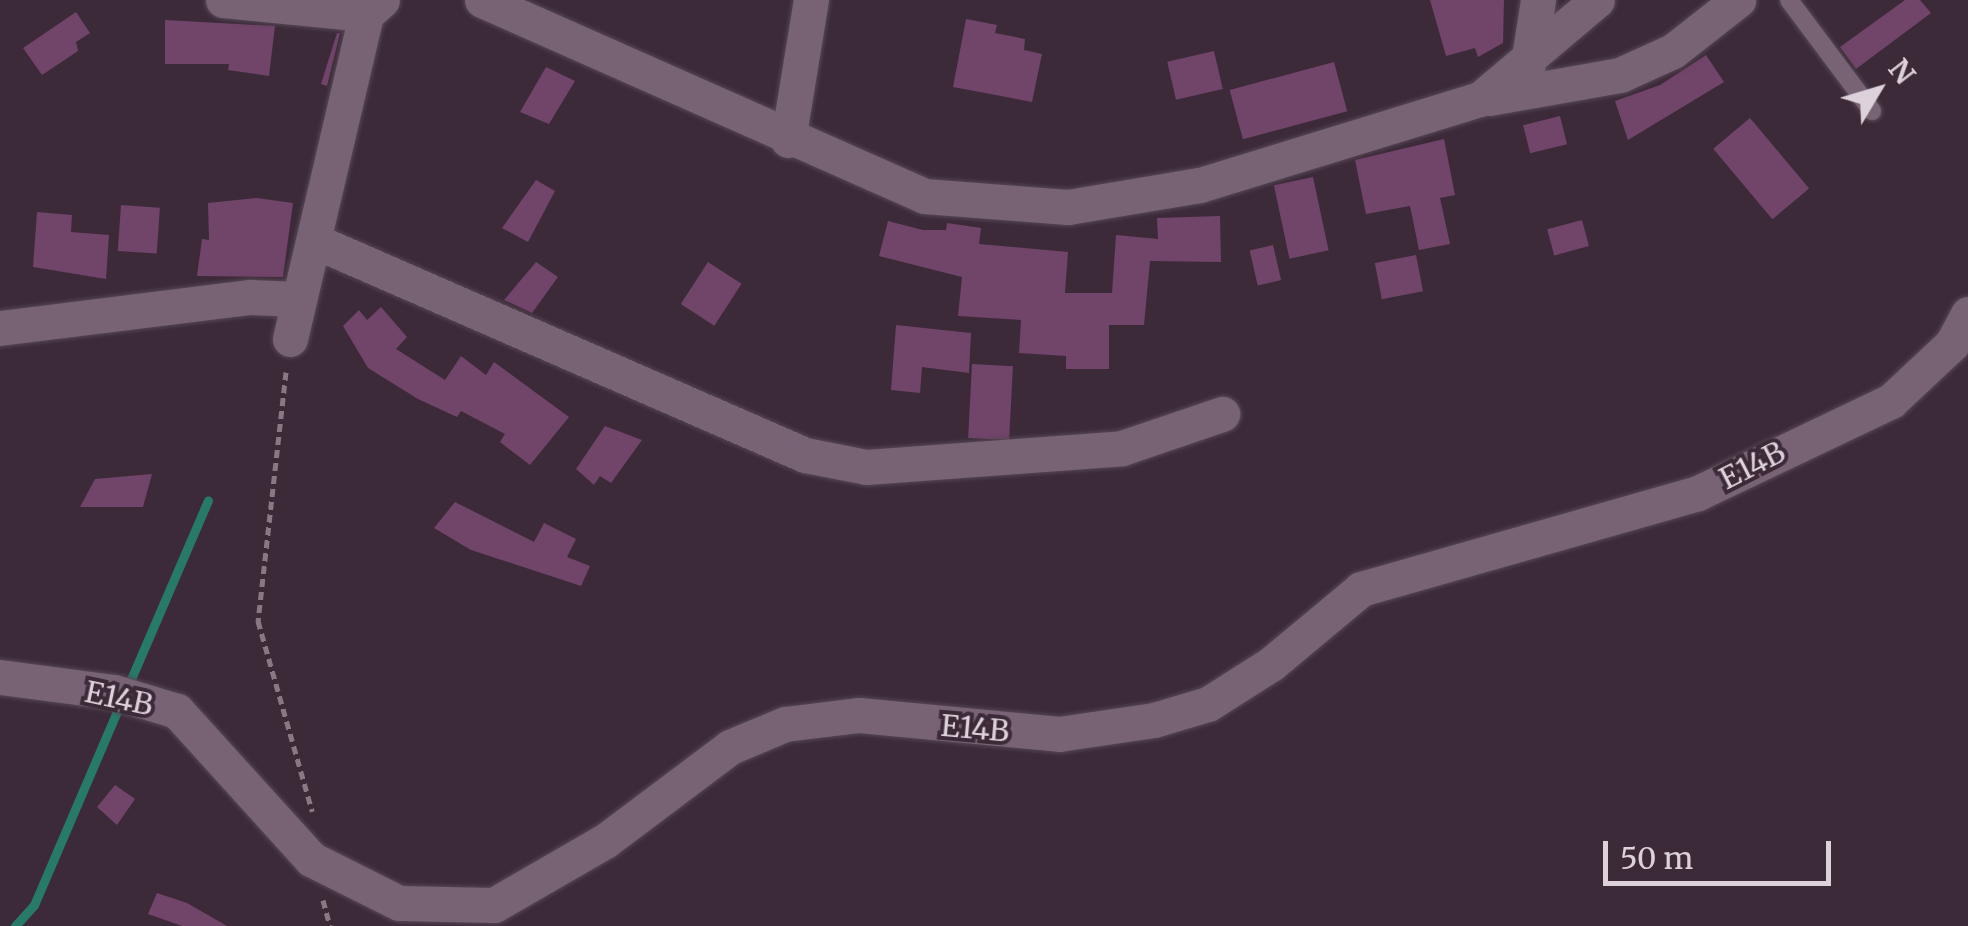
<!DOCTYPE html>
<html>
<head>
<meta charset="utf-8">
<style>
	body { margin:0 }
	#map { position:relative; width:1968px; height:926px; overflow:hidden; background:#3c2a38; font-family:Merriweather,serif }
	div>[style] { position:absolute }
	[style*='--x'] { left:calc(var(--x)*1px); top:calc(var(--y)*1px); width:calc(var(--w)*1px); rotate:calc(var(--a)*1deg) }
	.stream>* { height:9px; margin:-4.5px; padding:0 4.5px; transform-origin:4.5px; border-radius:4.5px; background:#287a68 }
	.building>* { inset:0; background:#71446a; transform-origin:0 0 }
	.path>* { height:5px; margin-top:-2.5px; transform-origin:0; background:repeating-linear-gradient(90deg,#887985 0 8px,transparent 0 13px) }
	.roads { filter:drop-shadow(0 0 2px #564754) drop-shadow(0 0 2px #564754) }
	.service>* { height:18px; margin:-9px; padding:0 9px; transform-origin:9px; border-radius:9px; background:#776374 }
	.minor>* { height:35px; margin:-17.5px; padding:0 17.5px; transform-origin:17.5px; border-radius:17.5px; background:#776374 }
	span { translate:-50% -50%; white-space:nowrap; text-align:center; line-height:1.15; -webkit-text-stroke:8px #3c2a38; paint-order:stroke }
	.street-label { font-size:30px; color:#ddd1db }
	.north { position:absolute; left:1828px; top:40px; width:100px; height:100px; -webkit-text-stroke:8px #3c2a38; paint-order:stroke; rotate:52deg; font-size:28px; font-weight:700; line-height:40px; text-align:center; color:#ddd1db }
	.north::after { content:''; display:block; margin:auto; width:35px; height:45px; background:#ddd1db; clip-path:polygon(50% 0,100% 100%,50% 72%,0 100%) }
	.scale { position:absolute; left:1603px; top:841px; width:228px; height:45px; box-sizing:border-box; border:5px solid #ddd1db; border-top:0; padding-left:12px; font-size:30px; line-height:35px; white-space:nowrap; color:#ddd1db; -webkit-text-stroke:8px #3c2a38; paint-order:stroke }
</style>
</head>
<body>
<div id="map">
	<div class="stream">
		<div style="--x:128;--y:686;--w:202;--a:-66.7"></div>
		<div style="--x:15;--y:926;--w:28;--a:-48"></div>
		<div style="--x:34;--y:905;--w:223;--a:-66.8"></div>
	</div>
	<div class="building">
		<div style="clip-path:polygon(1430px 0,1504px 0,1503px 43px,1478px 57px,1475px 48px,1446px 56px)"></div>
		<div style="clip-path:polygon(1905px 0,1920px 0,1931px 13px,1856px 69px,1840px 47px)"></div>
		<div style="clip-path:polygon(76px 12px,90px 33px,76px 42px,78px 51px,42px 75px,23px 48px)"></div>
		<div style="clip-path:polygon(966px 19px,997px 25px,995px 33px,1025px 39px,1024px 50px,1042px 54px,1032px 102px,953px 87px)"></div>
		<div style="clip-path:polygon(165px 20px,275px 26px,269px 76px,228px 70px,229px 64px,165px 64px)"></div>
		<div style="clip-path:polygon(337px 33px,340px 33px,327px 86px,321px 84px)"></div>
		<div style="left:1214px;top:51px;width:39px;height:48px;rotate:77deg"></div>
		<div style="clip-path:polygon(1706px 55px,1724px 82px,1628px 140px,1615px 101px,1660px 85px)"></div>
		<div style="left:1334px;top:62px;width:51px;height:108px;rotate:75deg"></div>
		<div style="clip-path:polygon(546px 67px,575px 81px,549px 124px,520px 112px)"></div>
		<div style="left:1560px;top:116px;width:29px;height:38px;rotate:76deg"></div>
		<div style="left:1750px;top:118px;width:92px;height:48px;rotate:50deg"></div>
		<div style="clip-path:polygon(1444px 139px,1455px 195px,1440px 198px,1450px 244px,1419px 250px,1410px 206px,1366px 214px,1355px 160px)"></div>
		<div style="left:1313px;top:177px;width:75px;height:40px;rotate:78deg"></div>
		<div style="clip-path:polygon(536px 180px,555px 191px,528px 242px,502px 228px)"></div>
		<div style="clip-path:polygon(257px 198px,293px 203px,283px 277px,197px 276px,202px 239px,209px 240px,208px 203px)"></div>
		<div style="left:121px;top:205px;width:39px;height:46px;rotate:4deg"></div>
		<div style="clip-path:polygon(37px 212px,72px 215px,71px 232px,109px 235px,106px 279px,33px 267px)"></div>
		<div style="clip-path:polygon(1220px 216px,1221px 262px,1150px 261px,1144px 325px,1109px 325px,1109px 369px,1066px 369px,1066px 356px,1019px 353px,1021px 320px,958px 316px,962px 277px,879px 256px,888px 221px,923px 230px,946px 230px,947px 223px,981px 228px,979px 244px,1068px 252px,1065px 293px,1112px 293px,1116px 235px,1158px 239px,1157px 218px)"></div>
		<div style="left:1582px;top:220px;width:27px;height:36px;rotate:75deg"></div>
		<div style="left:1273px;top:245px;width:36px;height:24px;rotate:77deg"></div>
		<div style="left:1416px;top:255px;width:37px;height:42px;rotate:79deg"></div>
		<div style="clip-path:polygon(536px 262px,558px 277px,532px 313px,504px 300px)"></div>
		<div style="left:708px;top:262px;width:40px;height:50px;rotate:33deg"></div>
		<div style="clip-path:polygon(381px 307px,407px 337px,396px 349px,445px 380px,461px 356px,486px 375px,494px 362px,569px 417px,530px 465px,500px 442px,505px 434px,461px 411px,457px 417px,418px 399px,368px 368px,343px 326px,359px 310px,367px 320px)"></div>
		<div style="clip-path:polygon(896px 325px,971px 333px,969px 373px,922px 367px,920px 393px,891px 390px)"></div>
		<div style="left:972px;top:364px;width:41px;height:74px;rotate:3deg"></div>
		<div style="clip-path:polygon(605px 426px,642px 440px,611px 483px,600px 476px,594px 485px,576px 469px)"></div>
		<div style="clip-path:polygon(152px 474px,143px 507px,80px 507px,95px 479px)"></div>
		<div style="clip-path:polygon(455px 502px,534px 542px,544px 523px,576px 539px,567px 557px,590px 566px,581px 586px,471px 550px,434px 528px)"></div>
		<div style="clip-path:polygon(115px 785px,135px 799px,117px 825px,97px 807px)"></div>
		<div style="clip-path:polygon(157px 893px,187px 903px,227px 926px,182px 926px,148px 914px)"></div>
	</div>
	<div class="path">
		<div style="--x:286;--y:372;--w:251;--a:96.4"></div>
		<div style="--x:258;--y:621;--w:198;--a:74.1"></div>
		<div style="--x:323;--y:900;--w:27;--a:75"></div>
	</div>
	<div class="roads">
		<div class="service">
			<div style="--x:1789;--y:0;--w:139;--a:53.2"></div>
		</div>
		<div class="minor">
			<div style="--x:223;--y:0;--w:144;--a:5.6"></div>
			<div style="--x:482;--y:0;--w:484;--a:23.9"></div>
			<div style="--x:924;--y:196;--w:144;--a:4.4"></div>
			<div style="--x:1068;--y:207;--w:134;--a:-9.5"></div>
			<div style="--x:1200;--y:185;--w:293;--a:-17.1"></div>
			<div style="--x:1480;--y:99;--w:153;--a:-40.2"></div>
			<div style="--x:1528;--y:64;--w:65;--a:-81.1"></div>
			<div style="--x:1489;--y:98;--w:133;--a:-10"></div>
			<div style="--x:1620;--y:75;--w:58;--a:-24.4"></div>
			<div style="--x:1673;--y:51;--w:83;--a:-38.1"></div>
			<div style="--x:788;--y:140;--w:142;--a:-80.7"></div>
			<div style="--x:317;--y:242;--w:532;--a:23.58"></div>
			<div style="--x:805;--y:455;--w:62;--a:11.1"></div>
			<div style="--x:866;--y:467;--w:257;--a:-4.2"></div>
			<div style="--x:1122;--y:448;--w:106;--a:-18.8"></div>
			<div style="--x:0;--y:328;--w:252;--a:-7.1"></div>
			<div style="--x:250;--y:297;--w:49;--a:2.3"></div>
			<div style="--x:290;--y:339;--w:334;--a:-76.8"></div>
			<div style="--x:366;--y:14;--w:21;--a:-41"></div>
			<div style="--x:0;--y:677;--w:115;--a:7.5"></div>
			<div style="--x:114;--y:692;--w:66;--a:16.8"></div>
			<div style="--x:177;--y:711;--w:200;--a:47.8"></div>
			<div style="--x:311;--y:859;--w:98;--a:26.6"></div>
			<div style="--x:399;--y:903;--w:95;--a:1.2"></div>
			<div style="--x:494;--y:905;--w:128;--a:-30"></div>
			<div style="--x:605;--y:841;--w:156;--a:-36.9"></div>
			<div style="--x:730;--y:747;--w:60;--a:-22.7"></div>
			<div style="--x:785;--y:724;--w:75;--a:-6.9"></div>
			<div style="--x:859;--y:715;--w:201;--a:5.4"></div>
			<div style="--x:1059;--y:734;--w:96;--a:-8.4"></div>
			<div style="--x:1154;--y:720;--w:56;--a:-16.5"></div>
			<div style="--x:1208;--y:704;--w:75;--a:-32.4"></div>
			<div style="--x:1271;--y:664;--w:117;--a:-39.8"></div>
			<div style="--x:1361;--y:589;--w:350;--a:-15.9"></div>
			<div style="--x:1698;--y:493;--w:214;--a:-25.5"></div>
			<div style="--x:1891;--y:401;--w:83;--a:-43.1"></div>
			<div style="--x:1952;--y:344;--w:34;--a:-62"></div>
		</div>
	</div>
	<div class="street-label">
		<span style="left:1752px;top:465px;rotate:-27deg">E14B</span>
		<span style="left:119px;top:698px;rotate:12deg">E14B</span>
		<span style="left:975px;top:728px;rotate:5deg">E14B</span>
	</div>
	<div class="north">N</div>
	<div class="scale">50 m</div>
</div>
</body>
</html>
